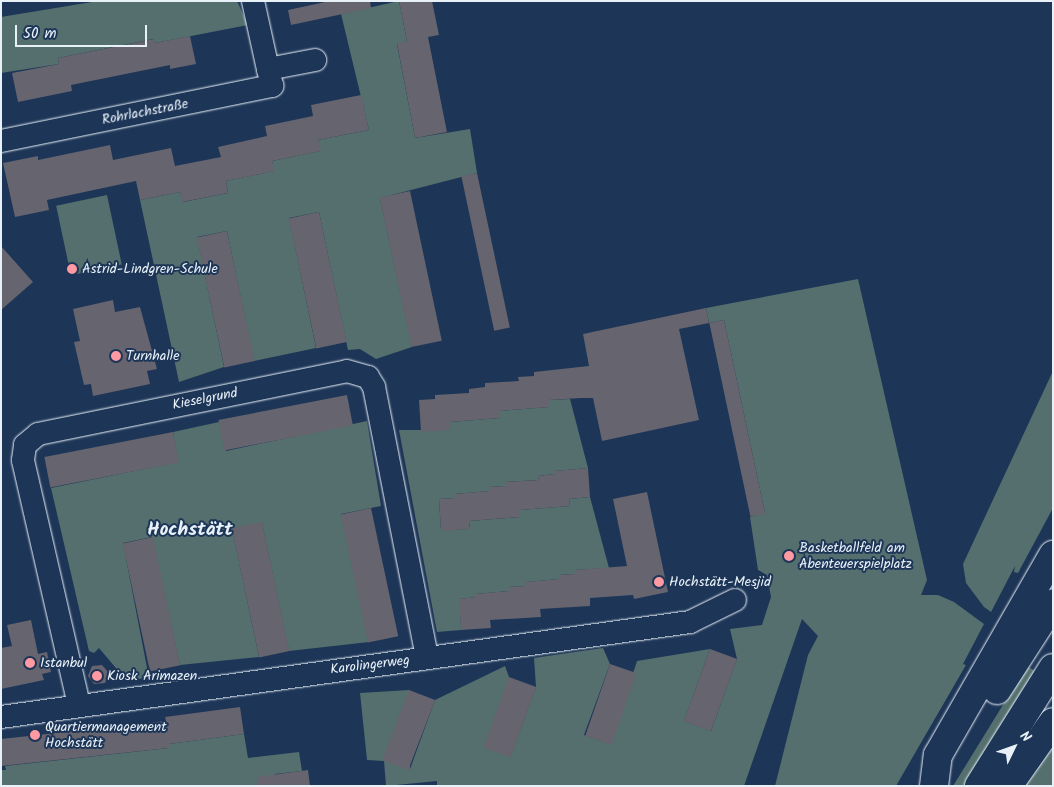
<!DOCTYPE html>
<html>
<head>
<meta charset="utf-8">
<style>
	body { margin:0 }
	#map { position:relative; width:1054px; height:787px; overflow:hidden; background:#1d3557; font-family:Kalam,sans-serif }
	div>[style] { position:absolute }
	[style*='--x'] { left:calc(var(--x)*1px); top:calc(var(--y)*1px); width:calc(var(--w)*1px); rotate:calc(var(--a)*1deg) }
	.green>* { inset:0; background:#546f6d; transform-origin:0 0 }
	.building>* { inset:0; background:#65646f; transform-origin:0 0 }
	.roads { filter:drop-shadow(0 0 1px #e8f1f8) drop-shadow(0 0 1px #e8f1f8) }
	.minor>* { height:22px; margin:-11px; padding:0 11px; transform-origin:11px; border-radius:11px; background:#1d3557 }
	.highway>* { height:28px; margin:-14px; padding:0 14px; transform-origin:14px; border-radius:14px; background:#1d3557 }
	.dots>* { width:14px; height:14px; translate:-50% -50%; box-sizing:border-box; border:2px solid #1d3557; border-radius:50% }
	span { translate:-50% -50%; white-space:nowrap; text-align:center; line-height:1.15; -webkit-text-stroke:4px #1d3557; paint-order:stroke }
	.street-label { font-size:14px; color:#e8f1f8 }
	.poi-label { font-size:14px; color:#e8f1f8 }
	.left { translate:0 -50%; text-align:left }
	.district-label { font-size:19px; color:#e8f1f8; font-weight:700 }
	.frame { position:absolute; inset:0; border:2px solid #e8f1f8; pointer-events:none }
	.north { position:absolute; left:989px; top:722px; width:50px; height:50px; -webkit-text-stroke:4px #1d3557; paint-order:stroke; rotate:48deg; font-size:14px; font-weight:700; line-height:20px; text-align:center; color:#e8f1f8 }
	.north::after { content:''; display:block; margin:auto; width:18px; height:22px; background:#e8f1f8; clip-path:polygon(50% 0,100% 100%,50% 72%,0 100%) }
	.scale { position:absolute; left:15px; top:25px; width:132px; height:22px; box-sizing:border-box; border:2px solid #e8f1f8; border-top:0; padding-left:6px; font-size:15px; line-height:18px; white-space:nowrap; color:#e8f1f8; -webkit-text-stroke:4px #1d3557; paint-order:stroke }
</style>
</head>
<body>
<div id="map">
	<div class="green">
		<div style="clip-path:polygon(98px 1px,237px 1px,248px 25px,155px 43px,153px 39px,58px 58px,59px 64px,1px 73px,1px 17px)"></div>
		<div style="clip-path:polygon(399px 1px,407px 41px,397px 44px,415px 138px,470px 129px,477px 173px,380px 198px,412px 347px,376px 359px,360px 349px,348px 350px,319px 212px,289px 218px,316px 348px,254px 361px,227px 231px,197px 237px,224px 367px,179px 382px,140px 200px,180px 192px,183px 202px,228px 193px,226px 181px,274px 171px,272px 161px,320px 151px,318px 140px,369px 130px,341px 14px)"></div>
		<div style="left:107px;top:195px;width:71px;height:52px;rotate:78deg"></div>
		<div style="clip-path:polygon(858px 279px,927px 580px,921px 595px,938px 595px,954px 602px,984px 624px,963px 664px,966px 665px,896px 786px,775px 786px,808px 655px,818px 636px,802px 619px,744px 786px,437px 786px,437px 781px,386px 786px,384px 761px,367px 760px,360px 693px,409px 690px,410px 769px,435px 700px,505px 666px,509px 677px,510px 758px,536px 687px,534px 658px,603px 648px,610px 664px,584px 735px,610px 744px,637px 661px,710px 649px,684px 721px,711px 731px,737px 659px,730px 629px,762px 625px,771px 597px,767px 575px,758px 570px,750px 517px,765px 513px,724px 320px,709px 323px,706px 308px)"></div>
		<div style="clip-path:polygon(1053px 371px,1053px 508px,1018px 573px,1014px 572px,1015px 566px,991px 612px,984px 607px,966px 583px,963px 564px)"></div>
		<div style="clip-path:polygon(570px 399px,588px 468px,555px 471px,555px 474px,538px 476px,539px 480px,505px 482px,505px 486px,489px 487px,489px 491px,455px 494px,455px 498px,439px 499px,441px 530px,470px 529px,469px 521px,520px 517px,520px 510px,570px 506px,569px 499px,590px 497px,609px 568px,575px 570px,575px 574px,559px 575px,559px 579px,526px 582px,526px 586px,509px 587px,509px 591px,476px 594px,476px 597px,460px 599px,461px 630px,437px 632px,399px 430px,450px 430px,450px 422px,500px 418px,500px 411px,549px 407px,549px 400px)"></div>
		<div style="clip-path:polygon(367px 421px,381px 506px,341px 514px,369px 642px,289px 651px,262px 523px,232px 529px,259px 657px,180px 665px,152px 537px,123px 543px,149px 678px,126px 680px,99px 648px,94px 653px,89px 651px,51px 488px,178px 462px,173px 432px,219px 422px,226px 451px)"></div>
		<div style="clip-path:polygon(1027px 666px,1035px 671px,988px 747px,964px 786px,953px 786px)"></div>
		<div style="clip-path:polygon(244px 734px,248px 758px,299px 752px,302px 771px,275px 774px,276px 786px,1px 786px,1px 770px,6px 770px,5px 766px,169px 748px,169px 744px)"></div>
		<div style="clip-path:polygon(1053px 740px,1053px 786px,1021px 786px)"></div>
	</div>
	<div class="building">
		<div style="clip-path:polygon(330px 1px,370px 1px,371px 8px,291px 25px,288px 10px)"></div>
		<div style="clip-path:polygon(399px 1px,432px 1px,439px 35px,428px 37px,447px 132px,415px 138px,397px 43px,407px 41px)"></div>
		<div style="clip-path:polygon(190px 36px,196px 64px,170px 69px,170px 65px,71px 85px,72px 91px,18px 102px,12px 73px,59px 64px,58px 58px,154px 39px,155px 43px)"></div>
		<div style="clip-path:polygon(361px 95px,369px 130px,318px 140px,321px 151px,272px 161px,275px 171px,226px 181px,228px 193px,182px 202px,180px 192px,140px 200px,136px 181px,47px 200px,49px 210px,15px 217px,3px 163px,38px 156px,38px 160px,110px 145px,113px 160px,171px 148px,175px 166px,221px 157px,218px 147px,267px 136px,265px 126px,313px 116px,311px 105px)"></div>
		<div style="left:477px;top:173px;width:158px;height:16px;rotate:78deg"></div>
		<div style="left:410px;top:191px;width:153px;height:31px;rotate:78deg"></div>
		<div style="left:319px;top:212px;width:133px;height:31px;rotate:78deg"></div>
		<div style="left:227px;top:231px;width:133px;height:31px;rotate:78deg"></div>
		<div style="clip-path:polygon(1px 246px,33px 282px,1px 310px)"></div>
		<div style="clip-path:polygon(113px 300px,115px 312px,140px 307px,157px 369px,147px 371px,150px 384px,93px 396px,91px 384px,84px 385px,74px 342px,80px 341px,73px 309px)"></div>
		<div style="clip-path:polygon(706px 308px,709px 323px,679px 329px,699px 420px,602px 441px,593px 398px,581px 398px,549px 400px,550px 407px,500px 411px,500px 418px,450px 422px,450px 430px,421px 432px,419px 400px,435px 399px,435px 395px,469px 393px,469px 389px,485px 387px,485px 383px,519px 381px,518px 377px,534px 376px,534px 372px,589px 366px,583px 334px)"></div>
		<div style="left:724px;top:320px;width:198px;height:15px;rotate:78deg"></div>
		<div style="left:347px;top:395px;width:31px;height:131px;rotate:79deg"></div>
		<div style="left:173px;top:432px;width:31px;height:131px;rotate:79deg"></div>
		<div style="clip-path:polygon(588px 468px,590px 497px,569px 499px,570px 506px,520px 510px,520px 517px,469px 521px,470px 529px,441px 531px,439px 499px,455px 498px,455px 494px,489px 491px,489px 487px,505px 486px,505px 482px,539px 480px,538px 476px,555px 474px,554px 471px)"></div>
		<div style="clip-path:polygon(647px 492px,668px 592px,634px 599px,633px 595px,590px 598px,590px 606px,540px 609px,541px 617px,490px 620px,491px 628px,461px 630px,459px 599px,476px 597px,475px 594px,509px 591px,509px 587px,526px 586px,525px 582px,559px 579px,559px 575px,575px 574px,575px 570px,627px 566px,613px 499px)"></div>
		<div style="left:371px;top:508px;width:131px;height:31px;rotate:78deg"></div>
		<div style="left:262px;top:522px;width:132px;height:31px;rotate:78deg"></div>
		<div style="left:153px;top:537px;width:131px;height:31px;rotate:78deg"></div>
		<div style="clip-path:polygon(31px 620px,38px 654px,47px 652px,51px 672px,42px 674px,44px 680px,1px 689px,1px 648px,12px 646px,7px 625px)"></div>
		<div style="left:710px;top:649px;width:29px;height:77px;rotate:20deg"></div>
		<div style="left:610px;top:664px;width:28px;height:76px;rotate:19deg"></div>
		<div style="clip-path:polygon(102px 665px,109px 673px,105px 683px,94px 684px,88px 676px,92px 666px)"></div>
		<div style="left:509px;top:677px;width:29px;height:75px;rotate:20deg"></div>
		<div style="left:409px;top:690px;width:28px;height:75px;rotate:21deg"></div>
		<div style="clip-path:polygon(240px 707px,244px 734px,169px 744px,169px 748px,1px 766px,1px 739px,166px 721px,165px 717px)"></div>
		<div style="clip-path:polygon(308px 770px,310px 786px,258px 786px,257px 777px)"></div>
	</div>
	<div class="roads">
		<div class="minor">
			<div style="--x:253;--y:1;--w:70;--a:77.6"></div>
			<div style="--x:1;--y:141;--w:277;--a:-11.5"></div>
			<div style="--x:272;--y:86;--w:17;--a:-103"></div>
			<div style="--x:268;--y:69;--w:48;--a:-10.8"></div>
			<div style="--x:79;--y:705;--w:251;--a:-102.9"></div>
			<div style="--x:23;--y:460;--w:15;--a:-82"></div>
			<div style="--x:25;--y:445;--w:17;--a:-40"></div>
			<div style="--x:38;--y:434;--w:315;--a:-11.5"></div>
			<div style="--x:347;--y:371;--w:22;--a:16"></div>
			<div style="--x:368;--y:377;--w:12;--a:59"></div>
			<div style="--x:374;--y:387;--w:276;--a:78.9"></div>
			<div style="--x:1;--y:717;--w:696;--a:-7.85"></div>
			<div style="--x:690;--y:622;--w:50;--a:-26.1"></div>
		</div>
		<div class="highway">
			<div style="--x:997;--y:690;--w:103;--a:-57.2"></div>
			<div style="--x:934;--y:786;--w:31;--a:-83"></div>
			<div style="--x:938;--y:755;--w:231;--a:-60.1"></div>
			<div style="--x:979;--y:786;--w:139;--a:-57.9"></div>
			<div style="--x:1008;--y:786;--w:78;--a:-54.9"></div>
		</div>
	</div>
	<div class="dots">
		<div style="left:72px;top:269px;background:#ff9aa2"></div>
		<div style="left:116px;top:356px;background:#ff9aa2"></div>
		<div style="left:789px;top:556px;background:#ff9aa2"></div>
		<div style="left:659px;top:582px;background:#ff9aa2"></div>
		<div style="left:30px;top:663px;background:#ff9aa2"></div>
		<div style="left:97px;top:676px;background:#ff9aa2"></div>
		<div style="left:35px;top:735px;background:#ff9aa2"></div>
	</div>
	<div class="street-label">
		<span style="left:145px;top:112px;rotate:-11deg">Rohrlachstraße</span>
		<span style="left:205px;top:399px;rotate:-11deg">Kieselgrund</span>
		<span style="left:370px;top:665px;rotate:-7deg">Karolingerweg</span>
	</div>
	<div class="poi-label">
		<span class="left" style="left:82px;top:269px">Astrid-Lindgren-Schule</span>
		<span class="left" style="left:126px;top:356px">Turnhalle</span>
		<span class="left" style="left:799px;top:556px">Basketballfeld am<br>Abenteuerspielplatz</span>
		<span class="left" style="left:669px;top:582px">Hochstätt-Mesjid</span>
		<span class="left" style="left:40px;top:663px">Istanbul</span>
		<span class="left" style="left:107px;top:676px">Kiosk Arimazen</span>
		<span class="left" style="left:45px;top:735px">Quartiermanagement<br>Hochstätt</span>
	</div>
	<div class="district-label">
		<span style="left:190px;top:531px">Hochstätt</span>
	</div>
	<div class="frame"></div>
	<div class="north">N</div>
	<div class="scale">50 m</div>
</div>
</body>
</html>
